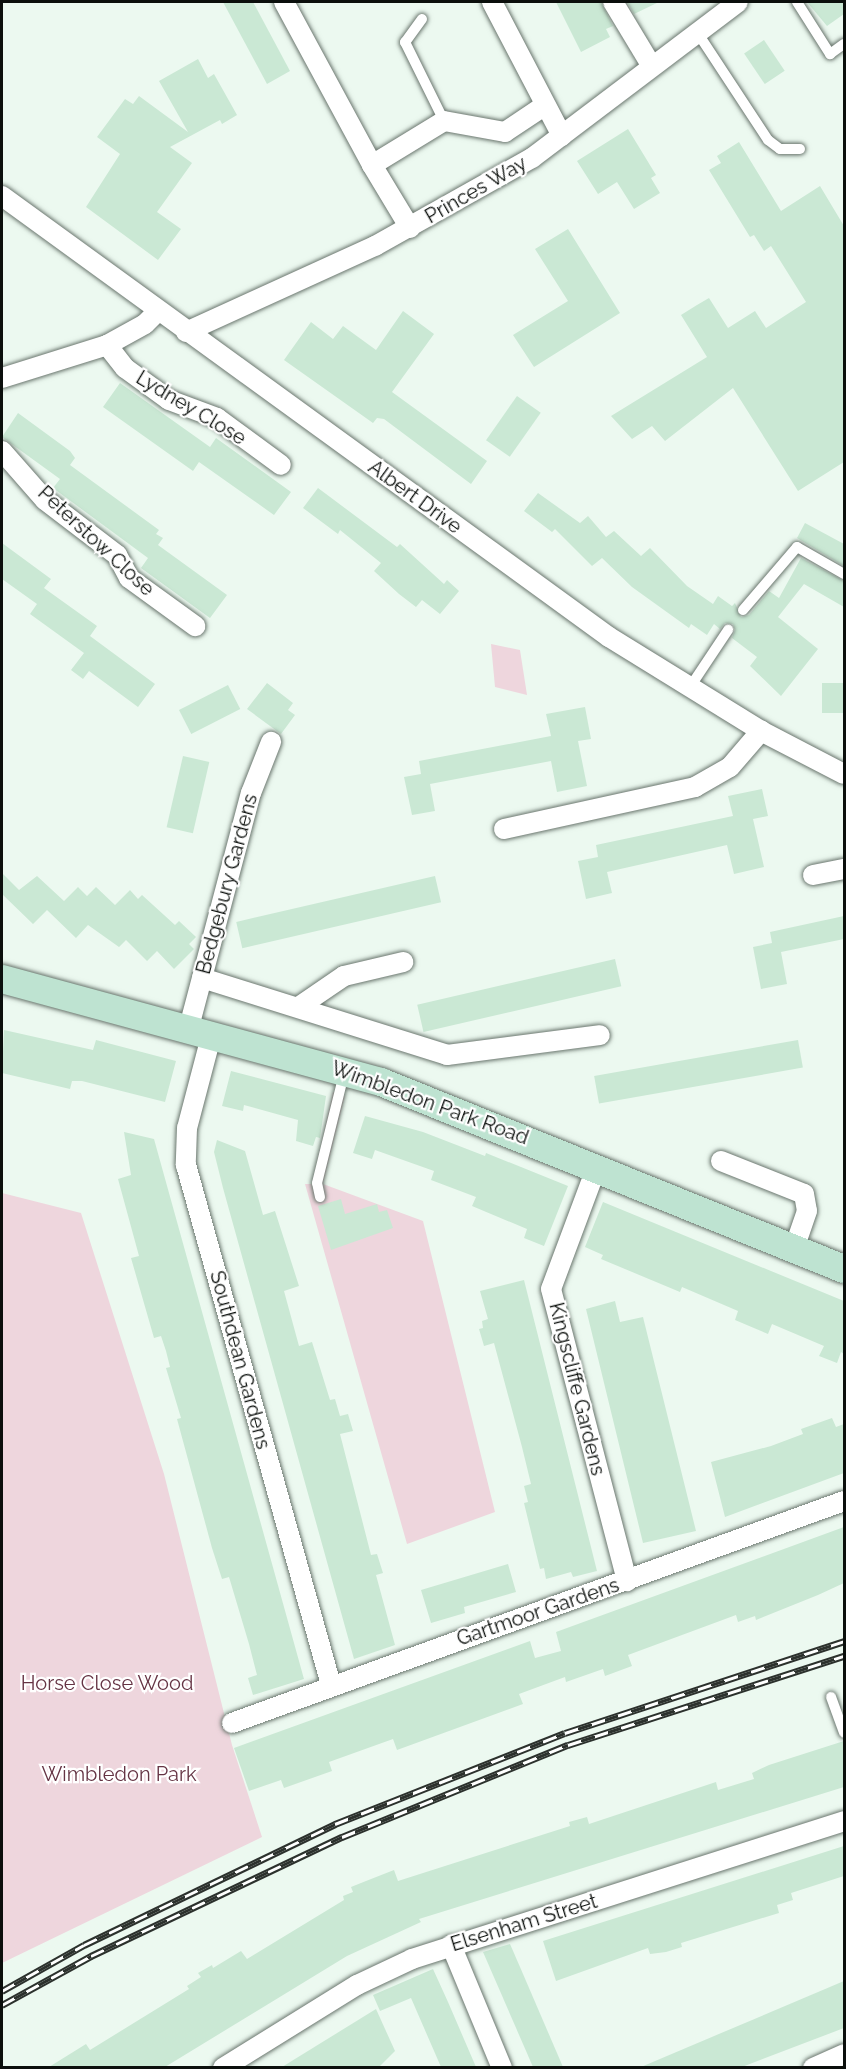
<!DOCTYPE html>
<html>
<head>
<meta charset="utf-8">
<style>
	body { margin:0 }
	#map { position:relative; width:846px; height:2069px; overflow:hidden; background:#ecf9f0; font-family:Raleway,sans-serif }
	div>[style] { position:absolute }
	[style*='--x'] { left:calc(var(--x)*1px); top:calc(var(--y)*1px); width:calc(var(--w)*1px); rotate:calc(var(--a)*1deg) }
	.green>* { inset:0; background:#eed6dd }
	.building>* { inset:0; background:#cae8d4; transform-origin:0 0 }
	.roads { filter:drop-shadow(0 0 2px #6a766e) drop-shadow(0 0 2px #6a766e) }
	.lane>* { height:10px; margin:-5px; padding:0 5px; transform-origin:5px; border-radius:5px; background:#fff }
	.street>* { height:20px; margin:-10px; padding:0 10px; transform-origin:10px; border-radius:10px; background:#fff }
	.secondary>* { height:28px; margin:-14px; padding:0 14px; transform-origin:14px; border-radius:14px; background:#bee3d1 }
	.rail>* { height:7px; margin-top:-3.5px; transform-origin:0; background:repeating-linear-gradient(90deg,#fff 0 14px,#2c312d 0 28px); box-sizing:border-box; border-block:2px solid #2c312d }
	span { translate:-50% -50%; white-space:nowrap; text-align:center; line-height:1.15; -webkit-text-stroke:4.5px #fff; paint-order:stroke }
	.street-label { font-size:20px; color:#0b0f0c }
	.park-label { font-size:20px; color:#653444 }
	.frame { position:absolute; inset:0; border:3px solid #0b0f0c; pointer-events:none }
</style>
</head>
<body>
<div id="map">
	<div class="green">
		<div style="clip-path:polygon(491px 644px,520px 650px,527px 695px,495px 687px)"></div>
		<div style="clip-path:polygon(333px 1092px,345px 1096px,323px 1184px,423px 1221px,495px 1512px,407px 1544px,305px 1184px,312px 1184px)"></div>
		<div style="clip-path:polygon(2px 1193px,81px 1213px,164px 1474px,232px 1745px,262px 1837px,2px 1963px)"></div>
	</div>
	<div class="building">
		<div style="clip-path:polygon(223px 2px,253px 2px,290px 71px,267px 84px)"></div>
		<div style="clip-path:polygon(556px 2px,601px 2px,613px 26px,606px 29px,610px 37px,581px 52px)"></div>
		<div style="clip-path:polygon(627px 2px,659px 2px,634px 14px)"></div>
		<div style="clip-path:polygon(807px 2px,844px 2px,844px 14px,827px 26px)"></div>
		<div style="left:764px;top:40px;width:37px;height:24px;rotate:56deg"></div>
		<div style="clip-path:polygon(198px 59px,208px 78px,214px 74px,237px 115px,222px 124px,220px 120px,170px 147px,192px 163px,157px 212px,181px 229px,158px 260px,86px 207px,120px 154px,97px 137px,125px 99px,133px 104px,139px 96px,188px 132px,159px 81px)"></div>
		<div style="clip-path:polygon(628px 129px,656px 175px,651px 178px,660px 193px,634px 209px,617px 182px,598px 194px,577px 161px)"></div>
		<div style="clip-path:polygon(739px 142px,781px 211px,820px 186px,844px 226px,844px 462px,798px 491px,733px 388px,665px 441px,652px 426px,632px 439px,611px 416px,707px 357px,681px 315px,697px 305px,709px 298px,728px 328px,755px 311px,766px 328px,806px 302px,771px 246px,764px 251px,754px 235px,750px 237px,709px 170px,721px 163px,717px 156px)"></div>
		<div style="clip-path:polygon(568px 229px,620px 313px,534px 367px,513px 335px,568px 301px,535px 249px)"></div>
		<div style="clip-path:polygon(403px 311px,434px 334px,392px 392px,487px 461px,471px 484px,384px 419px,377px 418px,373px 423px,284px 360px,311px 322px,333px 339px,343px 326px,376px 350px)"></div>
		<div style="clip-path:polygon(120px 383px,210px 447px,216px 438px,291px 492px,274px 515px,199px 462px,193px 471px,103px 407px)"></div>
		<div style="left:517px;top:396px;width:29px;height:54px;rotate:35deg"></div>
		<div style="clip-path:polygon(18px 413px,70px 451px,75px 458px,70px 465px,159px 530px,156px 534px,163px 538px,158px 545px,227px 595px,210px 618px,141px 568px,148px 558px,53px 488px,60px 479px,2px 437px)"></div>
		<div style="clip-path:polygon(318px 488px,397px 547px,400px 544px,444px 584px,447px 580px,459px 591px,440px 614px,422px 600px,416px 607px,399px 594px,374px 571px,381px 563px,340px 530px,338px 534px,303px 508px)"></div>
		<div style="clip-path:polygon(538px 493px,580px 523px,588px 516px,606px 537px,614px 531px,641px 556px,650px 548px,687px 586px,713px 604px,718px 596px,732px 606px,735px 603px,741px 617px,749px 615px,769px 591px,779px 598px,801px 558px,844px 581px,844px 607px,804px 584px,778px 617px,818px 649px,781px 696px,750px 666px,757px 657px,732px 638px,735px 630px,733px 624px,725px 623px,720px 629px,714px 624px,707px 635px,691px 624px,689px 628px,632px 587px,602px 558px,592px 566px,555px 529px,552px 532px,524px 511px)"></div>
		<div style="clip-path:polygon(805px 523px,844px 544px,844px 566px,797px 538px)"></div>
		<div style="clip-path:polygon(2px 543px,51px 579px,44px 588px,97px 626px,90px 636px,155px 684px,138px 707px,89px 671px,83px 679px,71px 670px,84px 653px,30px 614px,37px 604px,2px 579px)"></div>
		<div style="clip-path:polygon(267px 683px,293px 703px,288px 710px,295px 715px,281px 734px,247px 709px)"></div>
		<div style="left:822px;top:683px;width:22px;height:30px"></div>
		<div style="left:228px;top:685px;width:27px;height:55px;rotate:63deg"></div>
		<div style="clip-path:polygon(585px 707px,591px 739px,578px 741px,587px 786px,557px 792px,551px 761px,430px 784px,435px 811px,412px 815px,404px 777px,421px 774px,419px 761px,551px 736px,546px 714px)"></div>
		<div style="left:183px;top:756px;width:27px;height:73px;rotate:13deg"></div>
		<div style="clip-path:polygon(762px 789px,768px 816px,753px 819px,764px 867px,734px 874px,727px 845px,607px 872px,612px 893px,586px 899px,578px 861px,598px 857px,596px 845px,733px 816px,728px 796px)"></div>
		<div style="clip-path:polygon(2px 873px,19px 890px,37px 876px,64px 901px,78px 887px,87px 896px,96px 887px,115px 905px,130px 890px,138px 899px,142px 895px,175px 925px,179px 921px,196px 937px,189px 944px,194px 949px,174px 969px,157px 951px,147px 961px,126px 940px,119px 947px,88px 925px,76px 938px,47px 910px,33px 924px,2px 894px)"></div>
		<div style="left:435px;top:876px;width:27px;height:204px;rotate:77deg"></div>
		<div style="clip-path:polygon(844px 916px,844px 939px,781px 952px,787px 984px,761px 989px,753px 947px,772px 943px,770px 932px)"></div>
		<div style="left:615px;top:959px;width:28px;height:203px;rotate:77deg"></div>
		<div style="clip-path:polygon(4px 1030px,93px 1050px,96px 1040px,176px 1061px,165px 1102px,82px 1081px,72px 1081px,70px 1089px,2px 1073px)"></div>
		<div style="left:798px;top:1040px;width:28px;height:207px;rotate:80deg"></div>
		<div style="clip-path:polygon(231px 1071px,326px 1096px,320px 1138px,316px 1137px,313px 1146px,296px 1141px,298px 1120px,244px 1105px,243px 1111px,222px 1106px)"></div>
		<div style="clip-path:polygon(365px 1116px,423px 1132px,485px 1156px,486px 1153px,568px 1186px,544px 1246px,524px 1238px,527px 1229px,472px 1206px,476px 1197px,431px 1180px,434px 1171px,375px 1150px,372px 1159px,353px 1153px)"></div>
		<div style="clip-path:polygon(124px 1132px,154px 1139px,304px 1679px,253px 1695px,248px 1678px,257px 1675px,249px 1644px,229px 1577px,222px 1579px,212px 1548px,177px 1419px,181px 1418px,166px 1368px,170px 1367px,166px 1351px,161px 1336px,154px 1338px,131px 1258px,139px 1256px,118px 1179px,131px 1175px)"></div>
		<div style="clip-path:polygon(217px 1140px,245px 1151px,263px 1215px,275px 1211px,299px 1286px,284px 1291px,299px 1346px,312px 1342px,330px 1400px,335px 1399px,340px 1416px,348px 1414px,353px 1431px,340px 1434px,371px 1555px,377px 1554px,383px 1573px,376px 1575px,395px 1645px,354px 1659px,223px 1188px,214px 1152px)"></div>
		<div style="clip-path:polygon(341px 1199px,345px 1214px,377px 1204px,379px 1212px,387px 1210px,393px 1228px,331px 1250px,318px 1206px)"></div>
		<div style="clip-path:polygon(603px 1202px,844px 1301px,844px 1354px,841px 1352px,837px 1363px,819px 1356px,824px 1346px,772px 1324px,768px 1334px,735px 1320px,738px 1311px,682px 1287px,680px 1292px,601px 1259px,603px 1255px,585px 1247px)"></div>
		<div style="clip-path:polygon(524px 1280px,597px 1571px,573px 1577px,571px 1572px,546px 1579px,544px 1568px,540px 1569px,524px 1503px,528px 1502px,524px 1486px,531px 1484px,522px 1447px,494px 1343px,484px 1346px,479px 1329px,483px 1328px,482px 1321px,488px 1319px,480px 1291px)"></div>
		<div style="clip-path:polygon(615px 1301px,620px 1322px,643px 1317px,696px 1531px,643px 1543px,586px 1309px)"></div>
		<div style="clip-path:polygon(832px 1418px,836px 1427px,844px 1424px,844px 1473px,725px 1517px,711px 1462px,771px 1446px,803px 1434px,801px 1429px)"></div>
		<div style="clip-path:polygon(844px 1527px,844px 1583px,818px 1595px,756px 1620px,755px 1616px,738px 1622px,736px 1615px,628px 1655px,632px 1666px,605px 1676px,603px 1669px,566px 1682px,565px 1677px,519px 1694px,523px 1704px,397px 1750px,393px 1739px,329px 1762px,332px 1771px,284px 1788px,281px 1780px,249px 1791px,234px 1748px,530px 1641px,535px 1658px,561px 1651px,556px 1632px)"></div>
		<div style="clip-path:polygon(508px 1564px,516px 1592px,464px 1607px,465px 1613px,431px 1623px,421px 1590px)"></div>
		<div style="clip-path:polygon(844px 1741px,844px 1787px,419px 1919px,421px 1922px,347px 1956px,165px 2067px,49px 2067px,86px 2044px,90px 2050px,189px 1989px,187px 1986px,201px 1977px,198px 1973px,212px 1965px,213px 1968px,241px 1951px,247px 1959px,344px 1900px,343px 1896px,353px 1892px,351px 1887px,366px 1881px,394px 1870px,398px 1881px,570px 1826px,569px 1822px,587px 1817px,589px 1824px,716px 1782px,718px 1790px,754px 1779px,752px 1773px,769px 1765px)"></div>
		<div style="clip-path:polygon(844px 1846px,844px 1876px,791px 1893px,793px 1900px,777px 1905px,779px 1913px,681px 1943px,682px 1947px,666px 1952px,650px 1954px,648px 1948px,556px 1981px,543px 1941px)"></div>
		<div style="clip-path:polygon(510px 1944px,520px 1967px,563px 2067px,533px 2067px,483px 1952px)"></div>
		<div style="clip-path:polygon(433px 1969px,448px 2002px,476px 2067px,441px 2067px,411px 1998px,380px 2011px,373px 1995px)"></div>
		<div style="clip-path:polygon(844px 1981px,844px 2028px,742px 2067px,641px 2067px)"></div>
		<div style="clip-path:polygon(376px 2009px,395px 2051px,379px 2067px,282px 2067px)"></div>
	</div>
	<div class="roads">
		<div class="lane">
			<div style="--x:797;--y:2;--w:62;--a:57.6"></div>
			<div style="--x:830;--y:54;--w:17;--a:-36"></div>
			<div style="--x:422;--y:19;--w:29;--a:126"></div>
			<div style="--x:405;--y:42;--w:88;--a:63.7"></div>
			<div style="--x:697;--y:32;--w:129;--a:56.7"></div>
			<div style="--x:768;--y:140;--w:15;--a:37"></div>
			<div style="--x:780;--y:149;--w:20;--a:0"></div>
			<div style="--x:743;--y:610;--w:83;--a:-49.4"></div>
			<div style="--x:797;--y:547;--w:54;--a:29.9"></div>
			<div style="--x:690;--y:687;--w:69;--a:-56.3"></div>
			<div style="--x:320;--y:1197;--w:14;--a:-102"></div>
			<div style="--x:317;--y:1183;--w:112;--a:-76.1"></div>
			<div style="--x:831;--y:1697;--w:38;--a:70"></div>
		</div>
		<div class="street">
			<div style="--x:284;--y:2;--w:185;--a:61.6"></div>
			<div style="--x:492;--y:2;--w:151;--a:62.4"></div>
			<div style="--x:613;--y:2;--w:74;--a:58.9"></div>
			<div style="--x:2;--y:196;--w:750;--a:36"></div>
			<div style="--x:609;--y:637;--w:179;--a:31.7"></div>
			<div style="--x:761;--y:731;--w:93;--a:27.4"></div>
			<div style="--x:410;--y:228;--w:74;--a:-121.1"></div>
			<div style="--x:372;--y:165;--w:84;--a:-31.4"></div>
			<div style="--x:444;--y:121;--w:62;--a:10.2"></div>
			<div style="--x:505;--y:132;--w:47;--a:-33.7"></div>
			<div style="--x:186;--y:332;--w:208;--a:-24.5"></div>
			<div style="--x:375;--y:246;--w:180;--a:-29.3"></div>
			<div style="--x:532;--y:158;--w:258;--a:-37.1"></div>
			<div style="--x:107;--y:345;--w:29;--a:52"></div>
			<div style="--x:125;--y:368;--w:54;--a:36"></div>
			<div style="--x:169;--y:400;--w:51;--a:20.6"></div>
			<div style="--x:217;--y:418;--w:79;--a:36.3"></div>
			<div style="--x:2;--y:378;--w:110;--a:-17.4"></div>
			<div style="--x:107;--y:345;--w:43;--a:-28.9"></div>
			<div style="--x:145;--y:324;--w:18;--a:-45"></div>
			<div style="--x:2;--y:451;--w:65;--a:48.7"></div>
			<div style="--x:45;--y:500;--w:91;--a:37.4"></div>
			<div style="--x:117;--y:555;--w:26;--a:62"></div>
			<div style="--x:129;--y:578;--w:82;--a:36"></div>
			<div style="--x:504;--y:829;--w:196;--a:-12.4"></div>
			<div style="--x:695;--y:787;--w:40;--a:-29.7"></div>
			<div style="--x:730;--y:767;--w:48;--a:-49.3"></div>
			<div style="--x:813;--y:875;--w:32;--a:-11"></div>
			<div style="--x:202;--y:978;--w:257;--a:17.4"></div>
			<div style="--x:447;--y:1055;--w:154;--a:-7.4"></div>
			<div style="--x:300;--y:1006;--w:53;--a:-34.3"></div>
			<div style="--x:344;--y:976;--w:61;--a:-13.3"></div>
			<div style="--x:189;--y:1027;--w:242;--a:-75.2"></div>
			<div style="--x:251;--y:793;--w:55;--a:-68.6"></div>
			<div style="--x:212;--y:1033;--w:98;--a:104.7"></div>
			<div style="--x:187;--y:1128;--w:37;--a:92"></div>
			<div style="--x:186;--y:1165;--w:540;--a:74.42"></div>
			<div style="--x:721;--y:1161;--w:89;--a:21.7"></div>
			<div style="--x:804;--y:1194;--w:17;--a:80"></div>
			<div style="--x:807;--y:1211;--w:39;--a:109"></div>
			<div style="--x:597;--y:1166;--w:131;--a:110.5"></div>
			<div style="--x:551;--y:1289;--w:302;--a:75.4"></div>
			<div style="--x:232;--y:1723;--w:651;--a:-19.94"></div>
			<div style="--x:451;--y:1945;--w:133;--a:67.5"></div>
			<div style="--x:223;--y:2068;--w:158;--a:-31.8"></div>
			<div style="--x:357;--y:1985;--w:61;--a:-25.3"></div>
			<div style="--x:412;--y:1959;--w:454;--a:-17.7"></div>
			<div style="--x:813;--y:2068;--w:34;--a:-24"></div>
		</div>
		<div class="secondary">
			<div style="--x:2;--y:979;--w:393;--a:15.2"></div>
			<div style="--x:381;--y:1082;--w:499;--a:22"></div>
		</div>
	</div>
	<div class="rail">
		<div style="--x:2;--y:1991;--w:94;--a:-29.3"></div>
		<div style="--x:84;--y:1945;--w:279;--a:-25.7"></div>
		<div style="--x:335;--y:1824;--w:247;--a:-21.6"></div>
		<div style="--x:565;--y:1733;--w:294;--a:-18.2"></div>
		<div style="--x:2;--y:2005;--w:102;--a:-28.8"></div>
		<div style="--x:91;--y:1956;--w:278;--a:-25.4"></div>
		<div style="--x:342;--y:1837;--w:244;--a:-22.2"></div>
		<div style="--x:568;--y:1745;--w:290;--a:-17.9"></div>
	</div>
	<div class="street-label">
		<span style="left:476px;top:190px;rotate:-30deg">Princes Way</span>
		<span style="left:191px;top:408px;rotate:31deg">Lydney Close</span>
		<span style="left:415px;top:497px;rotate:36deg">Albert Drive</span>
		<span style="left:96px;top:541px;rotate:43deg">Peterstow Close</span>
		<span style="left:227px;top:884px;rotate:-75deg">Bedgebury Gardens</span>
		<span style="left:430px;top:1103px;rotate:20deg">Wimbledon Park Road</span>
		<span style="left:240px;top:1360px;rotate:75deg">Southdean Gardens</span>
		<span style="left:577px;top:1389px;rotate:76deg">Kingscliffe Gardens</span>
		<span style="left:538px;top:1612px;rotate:-19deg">Gartmoor Gardens</span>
		<span style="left:524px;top:1923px;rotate:-17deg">Elsenham Street</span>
	</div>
	<div class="park-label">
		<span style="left:107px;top:1683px">Horse Close Wood</span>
		<span style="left:119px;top:1774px">Wimbledon Park</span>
	</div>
	<div class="frame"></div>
</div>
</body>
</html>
